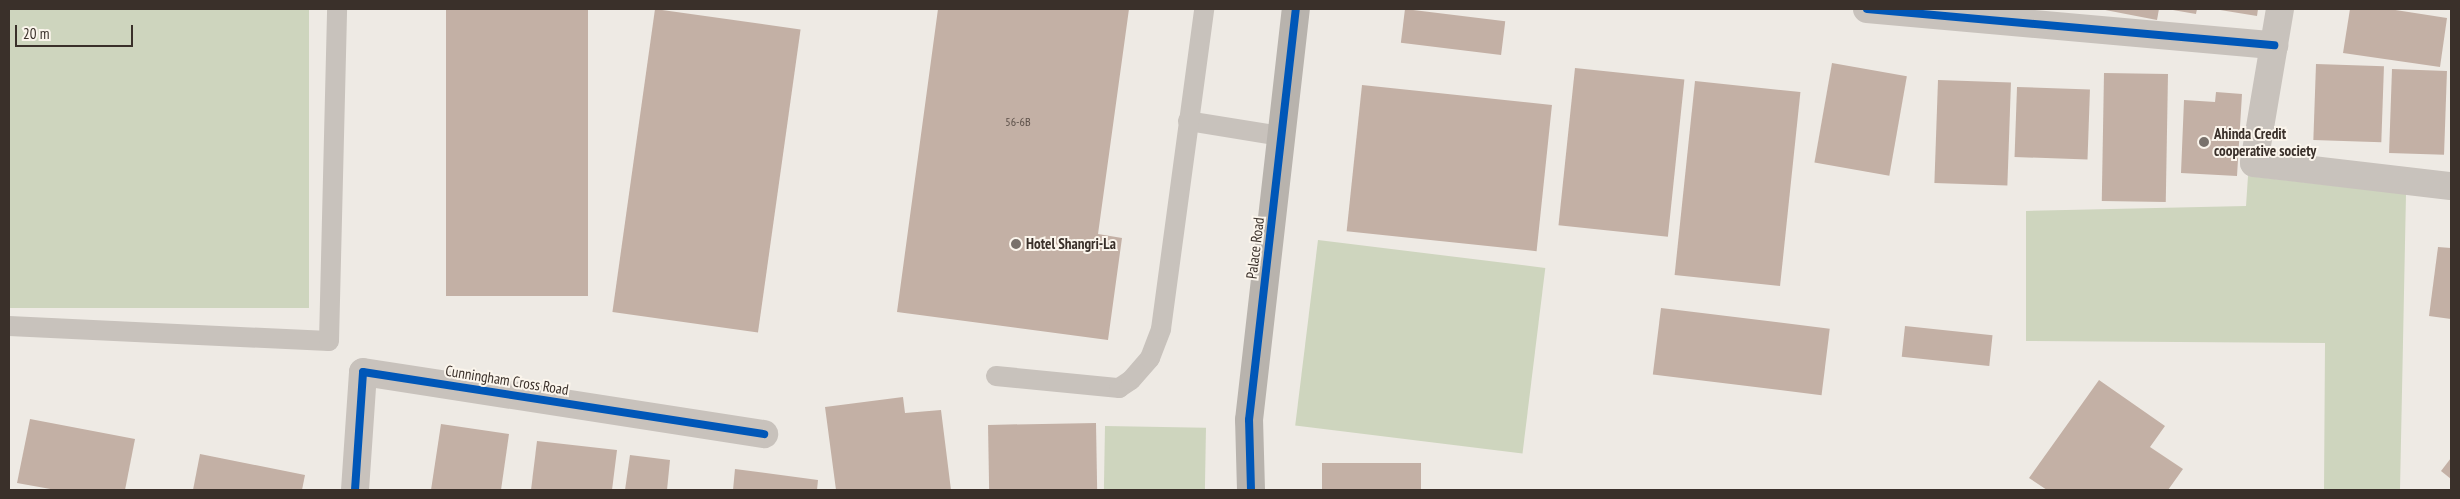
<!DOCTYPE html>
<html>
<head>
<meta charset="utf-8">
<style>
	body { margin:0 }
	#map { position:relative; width:2460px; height:499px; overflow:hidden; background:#eeeae4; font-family:"PT Sans Narrow",sans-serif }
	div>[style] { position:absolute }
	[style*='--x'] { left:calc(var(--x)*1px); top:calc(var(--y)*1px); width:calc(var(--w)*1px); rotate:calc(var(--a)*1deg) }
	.green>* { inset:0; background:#ced5be; transform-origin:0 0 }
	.building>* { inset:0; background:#c3b0a5; transform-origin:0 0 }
	.lane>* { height:20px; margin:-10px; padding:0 10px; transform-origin:10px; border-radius:10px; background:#c8c2bc }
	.street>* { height:28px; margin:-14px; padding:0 14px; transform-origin:14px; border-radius:14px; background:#c8c2bc }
	.secondary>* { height:28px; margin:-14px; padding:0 14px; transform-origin:14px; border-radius:14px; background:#b8b3ad }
	.cycleway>* { height:8px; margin:-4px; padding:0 4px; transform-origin:4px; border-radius:4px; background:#0057b8 }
	.dots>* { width:14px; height:14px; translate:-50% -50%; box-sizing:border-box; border:2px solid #fbf5ec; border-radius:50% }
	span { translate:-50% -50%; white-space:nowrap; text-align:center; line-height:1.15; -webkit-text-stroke:4px #fbf5ec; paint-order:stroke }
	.number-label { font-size:12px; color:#5c5049 }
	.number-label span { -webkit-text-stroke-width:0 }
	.poi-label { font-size:15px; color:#3a302a; font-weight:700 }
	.left { translate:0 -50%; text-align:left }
	.street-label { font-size:15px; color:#3a302a }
	.frame { position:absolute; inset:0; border:10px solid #3a302a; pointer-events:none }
	.scale { position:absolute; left:15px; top:25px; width:118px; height:22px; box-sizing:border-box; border:2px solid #3a302a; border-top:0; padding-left:6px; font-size:15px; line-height:18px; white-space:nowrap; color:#3a302a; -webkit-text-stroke:4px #fbf5ec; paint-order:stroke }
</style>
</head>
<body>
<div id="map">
	<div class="green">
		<div style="left:9px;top:9px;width:300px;height:299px"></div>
		<div style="clip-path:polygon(2248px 176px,2406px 194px,2400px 490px,2324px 490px,2325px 343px,2026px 341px,2026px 211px,2246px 206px)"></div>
		<div style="left:1318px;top:240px;width:229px;height:187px;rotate:7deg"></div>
		<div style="left:1105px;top:426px;width:101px;height:64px;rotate:1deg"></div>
	</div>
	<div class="building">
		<div style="left:446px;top:9px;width:142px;height:287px"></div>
		<div style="left:655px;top:9px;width:147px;height:306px;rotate:8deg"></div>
		<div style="clip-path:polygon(938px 9px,1129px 9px,1098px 234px,1122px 238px,1108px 340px,897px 312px)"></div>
		<div style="left:1405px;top:9px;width:101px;height:34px;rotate:7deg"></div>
		<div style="clip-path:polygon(2100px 9px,2159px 9px,2157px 20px)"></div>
		<div style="clip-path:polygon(2167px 9px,2197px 9px,2196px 14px)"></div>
		<div style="clip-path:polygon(2214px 9px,2258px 9px,2257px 16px)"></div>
		<div style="clip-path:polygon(2350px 9px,2389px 9px,2447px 18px,2440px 67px,2343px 53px)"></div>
		<div style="left:1832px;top:63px;width:76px;height:101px;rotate:10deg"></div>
		<div style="left:2316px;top:64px;width:68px;height:76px;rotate:2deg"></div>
		<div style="left:1575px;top:68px;width:110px;height:158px;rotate:6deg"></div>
		<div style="left:2392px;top:69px;width:55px;height:84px;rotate:2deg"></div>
		<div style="left:2104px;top:73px;width:64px;height:128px;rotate:1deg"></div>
		<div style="left:1938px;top:80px;width:73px;height:103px;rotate:2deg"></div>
		<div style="left:1695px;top:81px;width:106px;height:195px;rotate:6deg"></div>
		<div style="left:1362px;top:85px;width:191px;height:147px;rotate:6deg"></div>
		<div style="left:2017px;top:87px;width:73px;height:70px;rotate:2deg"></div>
		<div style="clip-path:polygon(2216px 92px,2242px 94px,2237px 176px,2181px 173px,2184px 100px,2215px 102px)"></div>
		<div style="clip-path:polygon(2438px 247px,2451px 248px,2451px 319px,2429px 316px)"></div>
		<div style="left:1661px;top:308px;width:170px;height:67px;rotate:7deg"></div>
		<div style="left:1905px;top:326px;width:88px;height:31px;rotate:6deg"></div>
		<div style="clip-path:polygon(2099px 380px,2165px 426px,2150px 447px,2183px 469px,2168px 490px,2047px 490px,2029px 478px)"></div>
		<div style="clip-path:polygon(903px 397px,905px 413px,941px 410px,951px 490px,836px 490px,825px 407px)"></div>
		<div style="clip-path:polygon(30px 419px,135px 439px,125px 490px,56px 490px,17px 483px)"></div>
		<div style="left:1096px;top:423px;width:67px;height:108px;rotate:89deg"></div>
		<div style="clip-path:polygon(441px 424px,509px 434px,501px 490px,431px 490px)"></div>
		<div style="clip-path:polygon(537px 441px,617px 450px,612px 490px,531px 490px)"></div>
		<div style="clip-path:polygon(200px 454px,305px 475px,302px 490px,193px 490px)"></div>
		<div style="clip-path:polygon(630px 455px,670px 460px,667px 490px,625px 490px)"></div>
		<div style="clip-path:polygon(2451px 458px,2451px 479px,2441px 471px)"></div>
		<div style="left:1322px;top:463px;width:99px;height:27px"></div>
		<div style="clip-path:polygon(735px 469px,818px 480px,817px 490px,733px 490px)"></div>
	</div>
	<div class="lane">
		<div style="--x:1188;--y:121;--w:94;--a:9.2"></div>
		<div style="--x:9;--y:326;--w:320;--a:2.7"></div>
		<div style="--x:329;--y:341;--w:332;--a:-88.6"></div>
		<div style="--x:996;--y:376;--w:124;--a:5.6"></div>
		<div style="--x:1119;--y:388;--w:14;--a:-34"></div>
		<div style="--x:1131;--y:380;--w:29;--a:-49"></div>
		<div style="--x:1150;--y:358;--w:31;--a:-69"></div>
		<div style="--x:1161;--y:329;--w:323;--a:-82.3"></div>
	</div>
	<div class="street">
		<div style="--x:1867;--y:9;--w:409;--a:5.1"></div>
		<div style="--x:2280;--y:9;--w:156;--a:99.6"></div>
		<div style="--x:2254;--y:163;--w:198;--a:6.7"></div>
		<div style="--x:355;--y:490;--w:118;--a:-86.1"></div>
		<div style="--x:363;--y:372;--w:406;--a:8.8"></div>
	</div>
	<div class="secondary">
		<div style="--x:1251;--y:490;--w:70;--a:-91.6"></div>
		<div style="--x:1249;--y:420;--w:414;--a:-83.5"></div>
	</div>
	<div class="cycleway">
		<div style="--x:1867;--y:9;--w:409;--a:5.1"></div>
		<div style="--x:355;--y:490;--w:118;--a:-86.1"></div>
		<div style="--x:363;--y:372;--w:406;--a:8.8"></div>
		<div style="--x:1251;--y:490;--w:70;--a:-91.6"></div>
		<div style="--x:1249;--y:420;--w:414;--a:-83.5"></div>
	</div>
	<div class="dots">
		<div style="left:2204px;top:142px;background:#79716b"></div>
		<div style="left:1016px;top:244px;background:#79716b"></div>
	</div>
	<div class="number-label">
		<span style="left:1018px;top:122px">56-6B</span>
	</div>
	<div class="poi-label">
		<span class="left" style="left:2214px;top:142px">Ahinda Credit<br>cooperative society</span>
		<span class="left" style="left:1026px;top:244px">Hotel Shangri-La</span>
	</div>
	<div class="street-label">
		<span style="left:1255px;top:248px;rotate:-83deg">Palace Road</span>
		<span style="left:507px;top:380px;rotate:9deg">Cunningham Cross Road</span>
	</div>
	<div class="frame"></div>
	<div class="scale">20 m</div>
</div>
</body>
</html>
